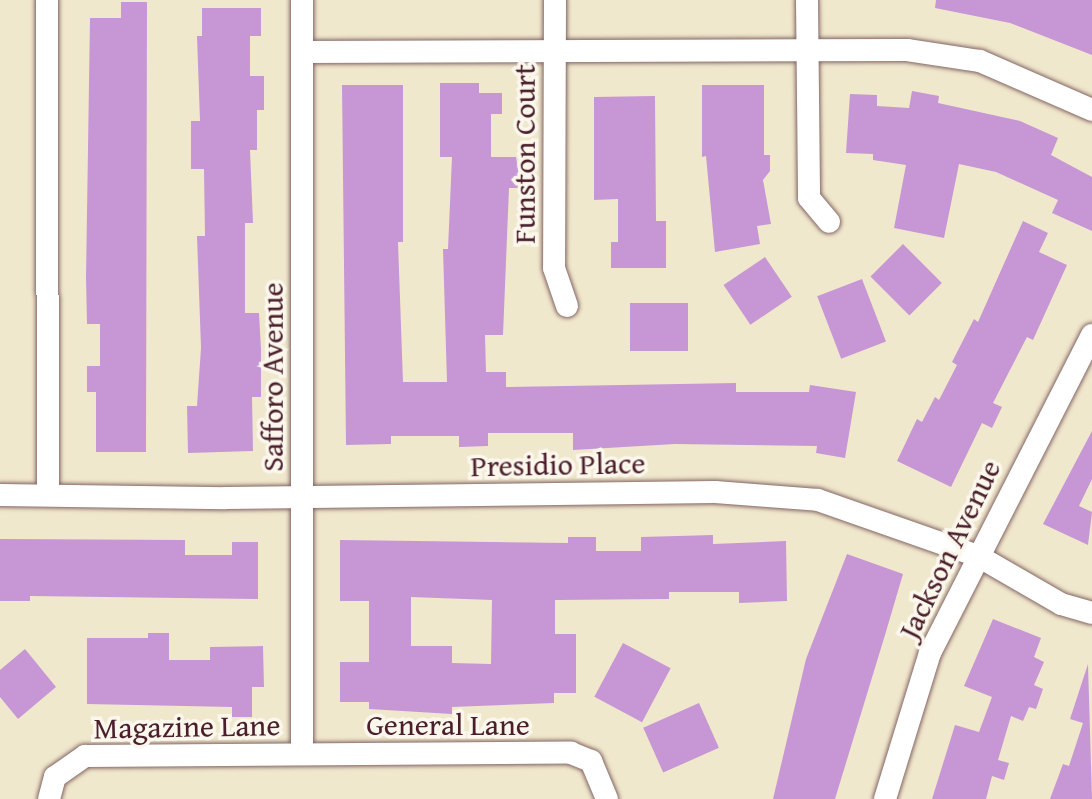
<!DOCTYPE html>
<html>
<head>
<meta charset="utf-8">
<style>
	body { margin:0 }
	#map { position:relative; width:1092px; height:799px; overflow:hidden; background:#f0e8cd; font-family:"Gentium Book Plus",serif }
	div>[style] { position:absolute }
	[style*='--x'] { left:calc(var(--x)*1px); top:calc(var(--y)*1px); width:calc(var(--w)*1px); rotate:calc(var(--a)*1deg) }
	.building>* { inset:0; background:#c697d4; transform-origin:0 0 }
	.roads { filter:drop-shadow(0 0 2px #846564) drop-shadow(0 0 2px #846564) }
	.minor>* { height:22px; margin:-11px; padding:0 11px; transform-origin:11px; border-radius:11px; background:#fff }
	span { translate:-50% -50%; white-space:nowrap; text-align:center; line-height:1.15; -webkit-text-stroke:7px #fbf7ec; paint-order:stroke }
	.street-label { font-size:30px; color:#4a1f2b }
</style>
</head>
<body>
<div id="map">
	<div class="building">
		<div style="clip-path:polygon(936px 0,1092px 0,1092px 55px,1010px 23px,935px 8px)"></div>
		<div style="clip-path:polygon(121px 2px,147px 2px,146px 452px,96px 452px,96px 392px,87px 392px,87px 366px,100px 366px,100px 324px,87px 324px,86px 278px,90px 18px,121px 18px)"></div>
		<div style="clip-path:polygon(202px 8px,261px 8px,261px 36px,250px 36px,250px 76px,264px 76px,264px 110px,257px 110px,257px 150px,250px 150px,253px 223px,245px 223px,245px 313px,259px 313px,261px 349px,261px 397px,252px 397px,253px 451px,188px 453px,187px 406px,197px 406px,201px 348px,197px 236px,205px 236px,204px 169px,191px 169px,191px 121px,200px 121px,197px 36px,202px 36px)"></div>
		<div style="clip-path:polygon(440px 83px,479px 83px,479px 93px,502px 93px,502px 114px,491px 114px,491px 157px,516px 157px,518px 168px,518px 188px,509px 188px,503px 335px,485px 335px,486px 372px,506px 372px,506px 387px,736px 383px,736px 392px,809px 392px,810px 385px,856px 392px,845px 458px,816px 453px,817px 446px,675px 444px,573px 450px,573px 433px,488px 433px,488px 446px,459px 447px,459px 436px,391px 436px,391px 444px,346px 445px,342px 85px,403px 85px,403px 242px,398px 242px,403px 382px,447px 382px,443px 249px,448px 249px,452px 157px,440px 157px)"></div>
		<div style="clip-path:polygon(702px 85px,764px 85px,764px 155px,770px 155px,770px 171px,763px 180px,771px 224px,757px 226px,760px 244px,715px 252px,706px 156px,702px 157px)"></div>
		<div style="clip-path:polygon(912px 91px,939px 96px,938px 103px,1020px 121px,1058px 138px,1051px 155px,1092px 177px,1092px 231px,1052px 213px,1058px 200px,996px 172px,959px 164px,944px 238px,894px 228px,906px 165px,873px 160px,873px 154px,846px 153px,850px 94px,877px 95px,877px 106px,909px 108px)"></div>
		<div style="clip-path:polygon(655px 96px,656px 221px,666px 221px,666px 268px,611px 268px,611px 242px,618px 242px,618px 199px,594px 200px,594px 97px)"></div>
		<div style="clip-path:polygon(1023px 221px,1048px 233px,1039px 252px,1067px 265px,1033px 340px,1027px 337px,993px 403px,1002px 407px,992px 428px,982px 423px,951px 487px,897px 461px,917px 419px,922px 422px,935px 397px,939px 400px,957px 365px,952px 362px,974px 319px,978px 322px)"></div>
		<div style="left:903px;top:244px;width:55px;height:46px;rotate:45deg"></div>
		<div style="left:765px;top:257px;width:48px;height:50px;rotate:56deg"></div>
		<div style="left:862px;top:279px;width:67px;height:48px;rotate:69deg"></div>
		<div style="left:630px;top:303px;width:58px;height:48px"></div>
		<div style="clip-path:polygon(1092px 431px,1092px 479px,1079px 506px,1092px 512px,1088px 545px,1043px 524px)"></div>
		<div style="clip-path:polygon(evenodd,713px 535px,713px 544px,786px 541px,787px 601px,739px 603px,739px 592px,669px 592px,669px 599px,555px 600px,555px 634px,576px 634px,576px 693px,554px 693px,554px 703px,452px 707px,452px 714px,369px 709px,369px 702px,340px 702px,340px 662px,369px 662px,369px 601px,340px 601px,340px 540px,568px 543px,568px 537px,596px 537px,596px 551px,641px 551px,641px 537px,713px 535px,411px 597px,492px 600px,491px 664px,452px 663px,452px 646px,411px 646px,411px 597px)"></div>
		<div style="clip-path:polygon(0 539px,185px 540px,185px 555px,232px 555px,232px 542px,258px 542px,258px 599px,30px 596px,30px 601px,0 601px)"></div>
		<div style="clip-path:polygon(847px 554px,903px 574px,885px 635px,835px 799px,773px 799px,806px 659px)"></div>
		<div style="clip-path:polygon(993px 619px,1041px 638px,1034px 657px,1044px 662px,1034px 685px,1043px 689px,1036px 709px,1029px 707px,1023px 721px,1011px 716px,998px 760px,1009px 763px,1004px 780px,992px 776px,986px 799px,932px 799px,955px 725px,979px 732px,992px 697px,964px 686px)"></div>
		<div style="clip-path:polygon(148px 633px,169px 633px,169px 660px,210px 660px,210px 647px,263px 646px,264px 687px,252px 687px,252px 717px,232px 717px,232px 707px,87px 704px,87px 638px,148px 638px)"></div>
		<div style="left:623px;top:643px;width:54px;height:61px;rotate:28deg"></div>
		<div style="clip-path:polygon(25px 649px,56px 687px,18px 719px,0 697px,0 670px)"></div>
		<div style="clip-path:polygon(1088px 664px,1092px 799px,1050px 799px,1063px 764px,1069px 766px,1083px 723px,1070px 719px)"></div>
		<div style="left:699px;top:703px;width:49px;height:61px;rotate:66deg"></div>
	</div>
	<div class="roads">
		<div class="minor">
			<div style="--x:47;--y:0;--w:494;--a:89.9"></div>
			<div style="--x:302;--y:0;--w:754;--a:90"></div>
			<div style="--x:555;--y:0;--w:268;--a:90.2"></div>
			<div style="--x:554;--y:268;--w:40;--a:71.1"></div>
			<div style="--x:807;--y:0;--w:198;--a:89.4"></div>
			<div style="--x:809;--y:198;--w:31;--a:50"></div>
			<div style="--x:302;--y:52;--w:605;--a:-0.19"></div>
			<div style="--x:907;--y:50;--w:74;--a:8.6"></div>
			<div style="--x:980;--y:61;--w:122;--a:23.6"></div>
			<div style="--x:0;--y:495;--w:226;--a:0.8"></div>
			<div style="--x:226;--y:498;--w:489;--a:-0.7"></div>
			<div style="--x:715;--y:492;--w:103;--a:4.4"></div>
			<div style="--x:818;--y:500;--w:170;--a:19.3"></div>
			<div style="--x:978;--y:556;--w:96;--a:30"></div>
			<div style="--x:1061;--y:604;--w:32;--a:16"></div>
			<div style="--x:49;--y:799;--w:23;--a:-75"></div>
			<div style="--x:55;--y:777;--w:37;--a:-35"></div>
			<div style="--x:85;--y:756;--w:486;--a:-0.4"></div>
			<div style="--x:571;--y:753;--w:22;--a:22"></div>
			<div style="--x:591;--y:761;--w:41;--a:67.2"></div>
			<div style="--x:885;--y:799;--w:153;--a:-72.9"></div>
			<div style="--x:930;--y:653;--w:357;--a:-63"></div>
		</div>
	</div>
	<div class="street-label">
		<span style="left:524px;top:154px;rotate:-90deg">Funston Court</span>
		<span style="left:272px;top:377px;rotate:-90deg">Safforo Avenue</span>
		<span style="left:558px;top:464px;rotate:-1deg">Presidio Place</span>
		<span style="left:949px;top:549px;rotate:-64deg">Jackson Avenue</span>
		<span style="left:448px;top:724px">General Lane</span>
		<span style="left:187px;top:726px;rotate:-1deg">Magazine Lane</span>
	</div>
</div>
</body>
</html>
